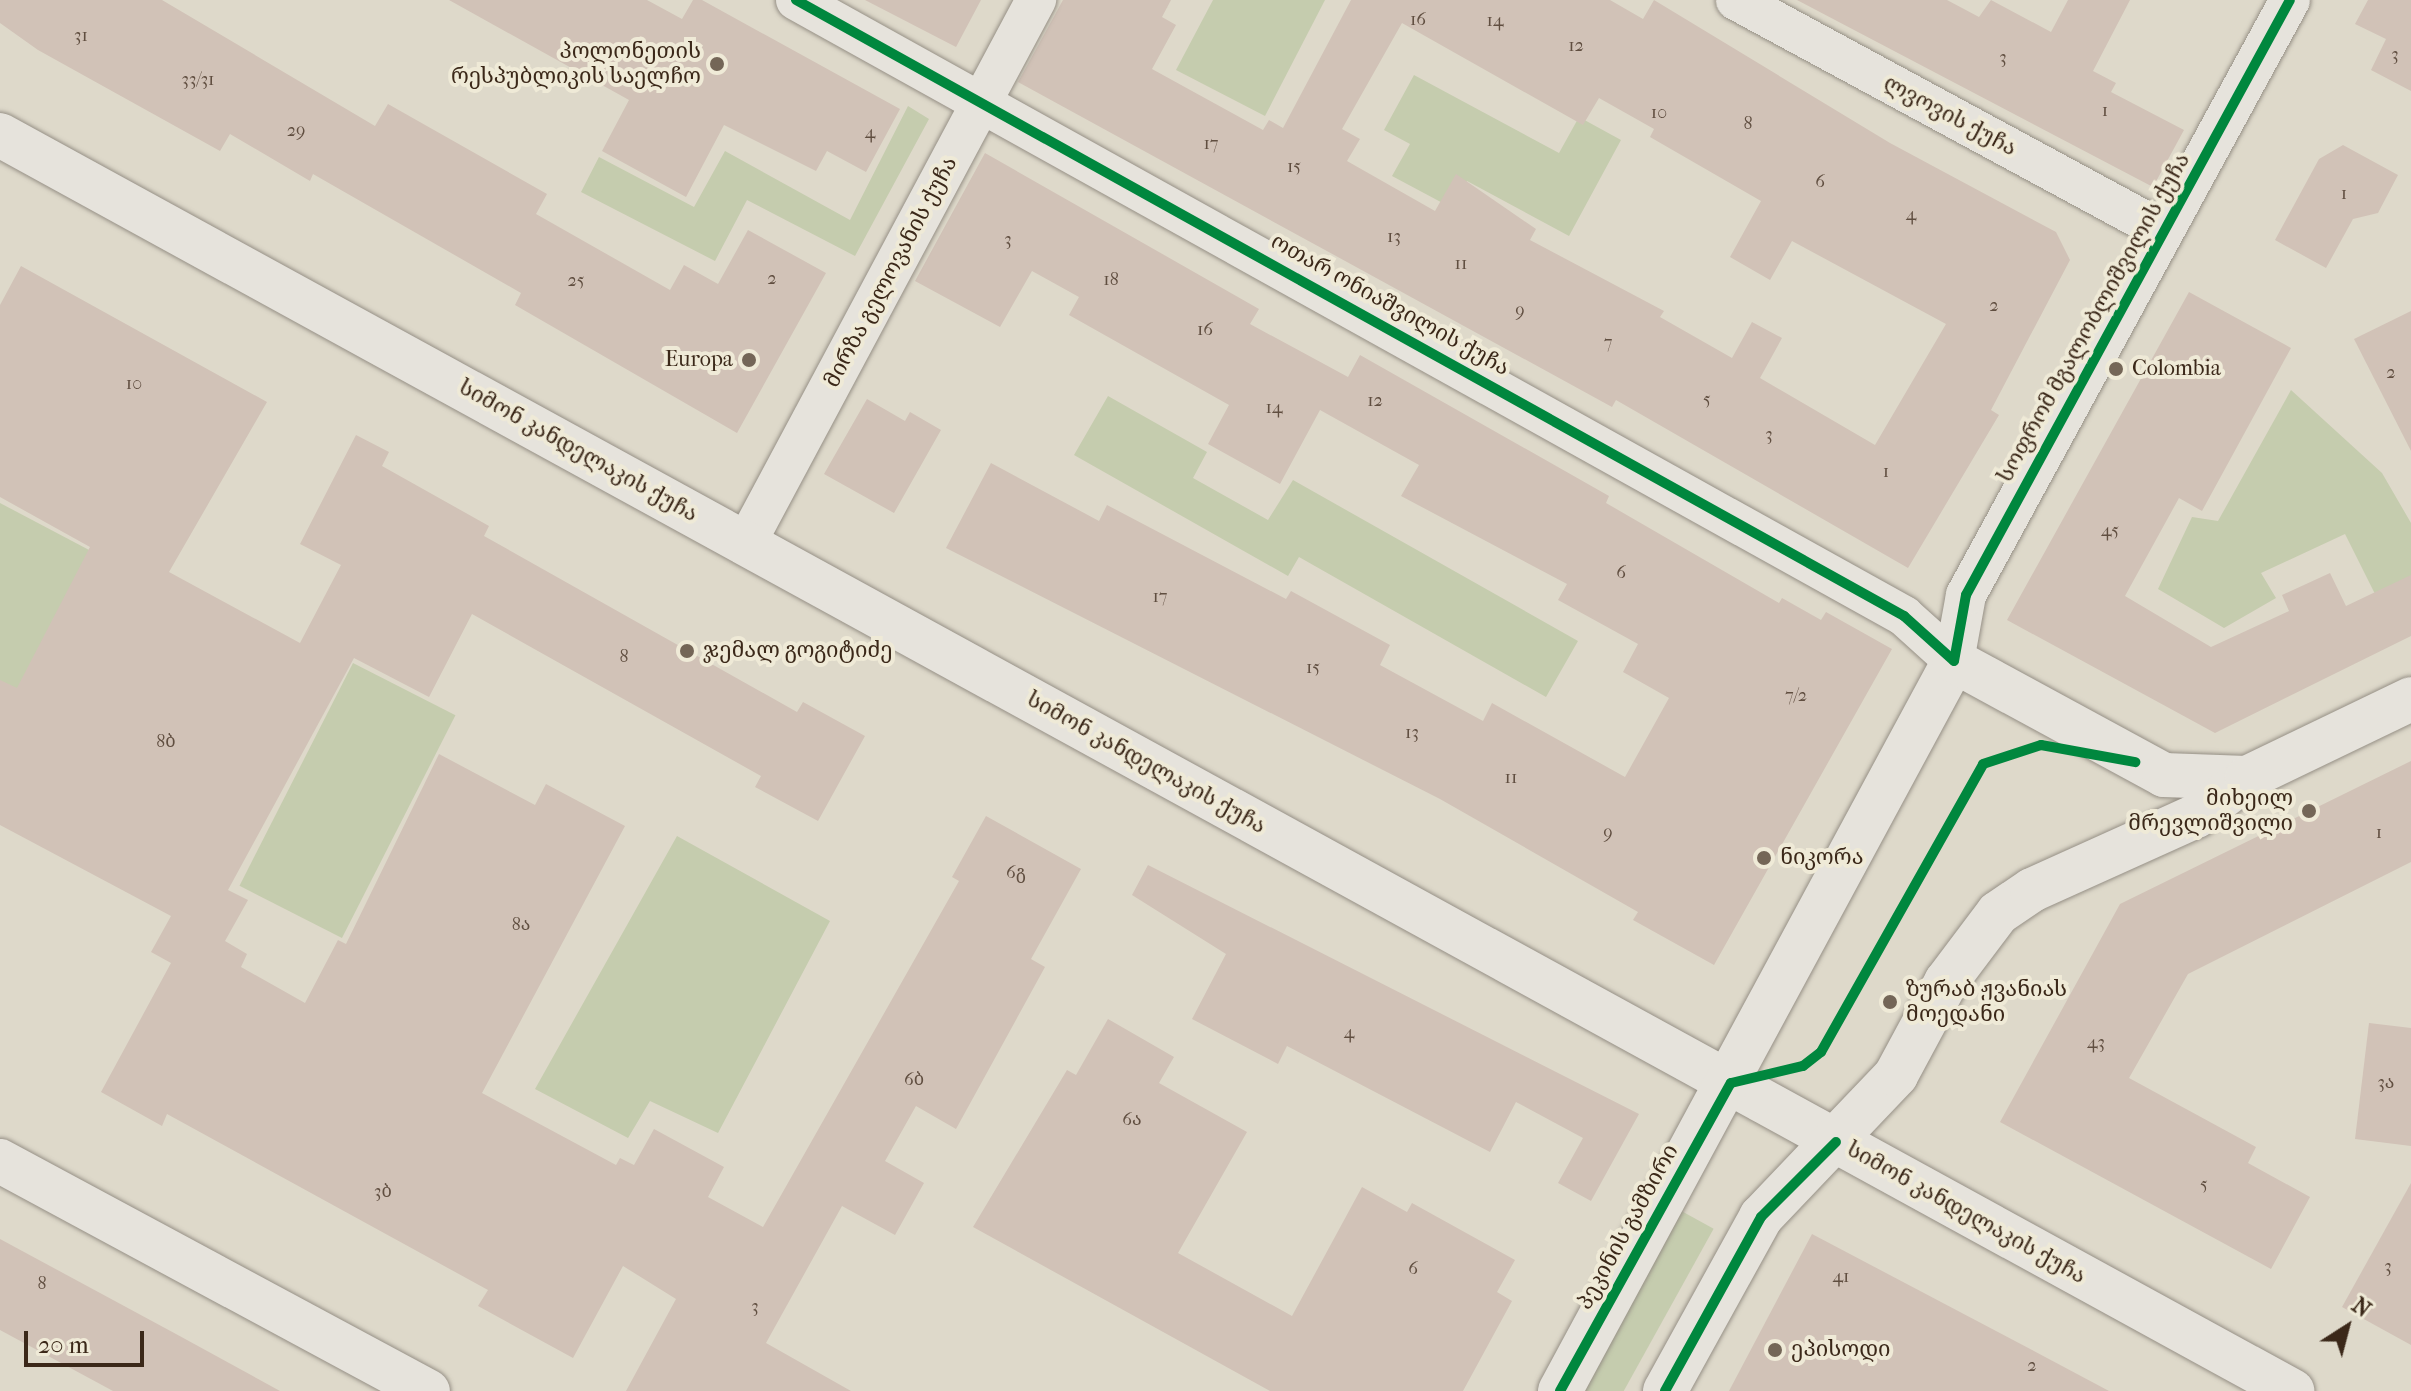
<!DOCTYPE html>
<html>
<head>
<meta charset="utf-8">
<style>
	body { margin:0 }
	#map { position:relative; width:2411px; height:1391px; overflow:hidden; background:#ded9ca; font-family:"IM FELL French Canon","Noto Serif Georgian",serif }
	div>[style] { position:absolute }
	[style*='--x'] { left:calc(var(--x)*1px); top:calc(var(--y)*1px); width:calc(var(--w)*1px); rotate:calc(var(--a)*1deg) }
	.green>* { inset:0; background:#c5ccae; transform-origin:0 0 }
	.building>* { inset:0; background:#d1c2b7 }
	.roads { filter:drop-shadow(0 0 2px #969086) drop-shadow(0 0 2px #969086) }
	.minor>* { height:40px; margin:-20px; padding:0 20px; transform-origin:20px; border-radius:20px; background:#e6e3dc }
	.secondary>* { height:44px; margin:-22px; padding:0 22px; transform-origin:22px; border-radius:22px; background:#e6e3dc }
	.cycleway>* { height:10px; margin:-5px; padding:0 5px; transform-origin:5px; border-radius:5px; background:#00873e }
	.dots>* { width:22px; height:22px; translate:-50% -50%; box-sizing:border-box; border:4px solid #efead7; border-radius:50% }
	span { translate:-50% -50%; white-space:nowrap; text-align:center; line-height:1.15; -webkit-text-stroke:8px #efead7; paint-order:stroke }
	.number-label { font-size:18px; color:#604e40 }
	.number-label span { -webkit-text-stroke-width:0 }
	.poi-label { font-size:22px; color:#3b2819 }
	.right { translate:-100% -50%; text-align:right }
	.left { translate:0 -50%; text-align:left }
	.street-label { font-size:22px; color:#3b2819 }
	.north { position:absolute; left:2307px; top:1287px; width:80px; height:80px; -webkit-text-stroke:6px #efead7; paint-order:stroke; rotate:36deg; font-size:22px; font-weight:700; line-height:32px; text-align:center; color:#3b2819 }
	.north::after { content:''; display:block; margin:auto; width:28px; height:36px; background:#3b2819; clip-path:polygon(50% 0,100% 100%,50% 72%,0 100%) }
	.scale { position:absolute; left:24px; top:1331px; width:120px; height:36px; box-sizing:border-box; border:4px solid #3b2819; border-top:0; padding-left:10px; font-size:24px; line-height:28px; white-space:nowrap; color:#3b2819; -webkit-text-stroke:6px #efead7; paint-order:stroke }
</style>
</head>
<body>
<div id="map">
	<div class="green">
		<div style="clip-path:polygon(1213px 0,1325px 0,1265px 116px,1176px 70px)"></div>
		<div style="clip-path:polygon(1414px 75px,1559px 153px,1579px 117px,1621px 140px,1569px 236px,1467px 181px,1452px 208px,1392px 176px,1410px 144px,1384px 130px)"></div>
		<div style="clip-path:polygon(908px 106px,929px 119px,855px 256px,747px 200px,715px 261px,581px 192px,599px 157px,694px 207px,725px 151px,850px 220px)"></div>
		<div style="clip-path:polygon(2291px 390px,2382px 473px,2411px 523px,2411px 580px,2388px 620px,2345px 534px,2261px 573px,2276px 598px,2224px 628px,2158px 589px,2192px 517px,2218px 521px)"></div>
		<div style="clip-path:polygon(1108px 396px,1207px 452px,1193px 478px,1268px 520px,1293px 480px,1578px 641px,1546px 697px,1299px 557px,1288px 576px,1074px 455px)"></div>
		<div style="clip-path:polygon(0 503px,91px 551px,17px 691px,0 682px)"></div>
		<div style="left:353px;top:663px;width:115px;height:250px;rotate:27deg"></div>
		<div style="clip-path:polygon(677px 836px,830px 921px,718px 1133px,650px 1101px,628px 1138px,535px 1089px)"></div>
		<div style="left:1676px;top:1208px;width:43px;height:208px;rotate:29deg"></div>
	</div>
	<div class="building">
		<div style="clip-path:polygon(0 0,162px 0,375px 126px,388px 104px,547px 194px,536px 214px,670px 290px,684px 265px,718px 284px,748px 230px,826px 273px,737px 433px,515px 305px,521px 293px,313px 174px,310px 181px,230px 134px,220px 151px,38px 50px,0 23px)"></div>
		<div style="clip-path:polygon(449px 0,647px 0,682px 19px,693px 0,702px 0,900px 109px,866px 172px,827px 151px,816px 171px,724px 125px,686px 197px,602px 151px,629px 100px)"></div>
		<div style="clip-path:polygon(865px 0,981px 0,956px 47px)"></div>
		<div style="clip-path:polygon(evenodd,1063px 0,1171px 0,1162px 17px,1176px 25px,1152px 69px,1263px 130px,1269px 120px,1283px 128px,1351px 0,1610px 0,1643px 19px,1654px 0,1890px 143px,2056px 232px,2070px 260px,1991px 410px,1999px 415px,1908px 568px,1616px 400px,1612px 407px,1018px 82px,1063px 0,1402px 23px,1583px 125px,1599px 98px,1654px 129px,1650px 137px,1761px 201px,1730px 257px,1770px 280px,1792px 241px,1946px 324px,1875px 445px,1760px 378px,1782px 338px,1752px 322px,1732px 358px,1660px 317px,1664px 311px,1530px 240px,1536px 229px,1456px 174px,1435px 211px,1347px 161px,1360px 139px,1342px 129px,1402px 23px)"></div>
		<div style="clip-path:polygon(1797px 0,1947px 0,1979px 17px,1991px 0,2051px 32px,2068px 0,2130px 0,2093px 71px,2116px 83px,2111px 92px,2184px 130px,2153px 187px)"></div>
		<div style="clip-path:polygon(2368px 0,2411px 0,2411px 91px,2371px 70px,2386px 39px,2355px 24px)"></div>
		<div style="clip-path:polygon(2343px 145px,2398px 175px,2378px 213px,2353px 219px,2326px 268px,2275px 240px,2319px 159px)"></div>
		<div style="clip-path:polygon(985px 153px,1259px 309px,1250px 324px,1348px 377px,1360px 355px,1609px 496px,1606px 503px,1779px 603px,1782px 598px,1821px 620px,1826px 612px,1892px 649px,1714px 965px,1633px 920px,1638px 912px,1440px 799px,946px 548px,991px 463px,1099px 521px,1107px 505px,1286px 599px,1291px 591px,1390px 645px,1380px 665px,1483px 721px,1492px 703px,1625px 777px,1669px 698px,1623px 672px,1638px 644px,1558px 600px,1567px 584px,1401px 496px,1419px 465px,1320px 410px,1280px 484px,1208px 444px,1229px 405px,1069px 315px,1079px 297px,1032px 271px,1000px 327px,915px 281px)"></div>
		<div style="clip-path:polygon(21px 266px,267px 402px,169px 572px,300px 643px,341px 565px,300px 544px,356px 435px,389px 452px,382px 466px,489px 526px,484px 536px,797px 712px,803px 702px,865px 736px,818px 821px,755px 787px,761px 776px,472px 614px,429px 697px,354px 658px,228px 890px,248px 900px,225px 941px,247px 954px,241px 967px,305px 1003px,338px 940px,346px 944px,439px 754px,535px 805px,546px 784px,625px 826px,482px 1093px,616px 1165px,620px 1158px,634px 1165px,654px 1129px,724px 1167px,708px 1197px,763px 1227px,959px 881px,952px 877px,986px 816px,1081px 869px,1031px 959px,1045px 967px,956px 1129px,916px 1106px,885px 1161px,924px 1183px,895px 1235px,842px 1206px,766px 1343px,851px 1391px,626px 1391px,676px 1299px,623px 1266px,573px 1358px,478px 1306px,488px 1290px,167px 1114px,162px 1126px,101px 1092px,171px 963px,151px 952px,171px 916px,0 825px,0 680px,17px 688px,90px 547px,0 497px,0 305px)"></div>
		<div style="clip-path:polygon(2189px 292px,2291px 348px,2202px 511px,2179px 498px,2125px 596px,2211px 647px,2289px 611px,2282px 595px,2330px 573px,2346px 606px,2411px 575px,2411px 636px,2215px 733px,2007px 620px)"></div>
		<div style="clip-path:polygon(2411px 311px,2411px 451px,2354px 339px)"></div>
		<div style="clip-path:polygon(867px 399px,905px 421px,910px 412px,941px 430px,894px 513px,824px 474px)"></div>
		<div style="clip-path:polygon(2411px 761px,2411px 862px,2188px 974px,2129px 1078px,2256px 1147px,2248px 1163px,2310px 1197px,2271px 1269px,2000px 1122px,2120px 904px)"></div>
		<div style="clip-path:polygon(1148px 865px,1639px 1114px,1591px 1201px,1558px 1183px,1583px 1138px,1516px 1102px,1490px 1152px,1287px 1046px,1278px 1064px,1192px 1019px,1226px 954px,1132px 895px)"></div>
		<div style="clip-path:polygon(1108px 1019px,1174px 1057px,1159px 1083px,1247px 1132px,1178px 1253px,1292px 1316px,1362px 1187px,1407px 1212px,1412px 1203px,1515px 1260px,1497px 1292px,1512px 1301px,1463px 1391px,1270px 1391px,973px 1227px,1067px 1070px,1076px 1075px)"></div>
		<div style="clip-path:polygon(2369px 1023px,2411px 1028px,2411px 1146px,2355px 1139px)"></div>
		<div style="clip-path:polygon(2411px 1183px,2411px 1345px,2342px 1307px)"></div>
		<div style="clip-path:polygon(1812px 1234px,2015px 1341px,2109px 1391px,1729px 1391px)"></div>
		<div style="clip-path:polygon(0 1239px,176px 1334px,280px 1391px,113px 1391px,0 1330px)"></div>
	</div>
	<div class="roads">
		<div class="minor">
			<div style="--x:796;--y:0;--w:1268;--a:29.07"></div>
			<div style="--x:1904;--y:616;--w:67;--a:42"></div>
			<div style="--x:1736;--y:0;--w:486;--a:28.4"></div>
			<div style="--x:746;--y:543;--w:616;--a:-61.89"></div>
			<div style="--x:1954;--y:661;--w:67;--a:-79.7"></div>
			<div style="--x:1966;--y:595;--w:677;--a:-61.43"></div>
		</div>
		<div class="secondary">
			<div style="--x:0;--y:135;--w:2614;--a:28.72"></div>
			<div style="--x:0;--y:1161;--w:486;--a:28.3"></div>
			<div style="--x:1560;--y:1391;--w:830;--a:-61.64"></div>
			<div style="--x:1954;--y:661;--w:239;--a:28.5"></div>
			<div style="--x:2164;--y:775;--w:83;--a:2.1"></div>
			<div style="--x:1665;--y:1391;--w:199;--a:-61.1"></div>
			<div style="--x:1761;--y:1217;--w:196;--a:-46.4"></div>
			<div style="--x:1896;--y:1075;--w:106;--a:-61.7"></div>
			<div style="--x:1946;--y:982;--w:86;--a:-53"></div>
			<div style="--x:1998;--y:913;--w:41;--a:-34.1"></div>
			<div style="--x:2032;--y:890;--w:180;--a:-24.3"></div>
			<div style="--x:2196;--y:816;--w:64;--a:-36.7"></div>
			<div style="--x:2247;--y:778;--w:182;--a:-25.7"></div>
		</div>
	</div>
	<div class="cycleway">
		<div style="--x:796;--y:0;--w:1268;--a:29.07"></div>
		<div style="--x:1904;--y:616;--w:67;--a:42"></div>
		<div style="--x:1954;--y:661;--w:67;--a:-79.7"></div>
		<div style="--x:1966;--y:595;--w:677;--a:-61.43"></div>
		<div style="--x:1560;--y:1391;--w:352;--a:-61"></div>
		<div style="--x:1731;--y:1083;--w:74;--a:-13.3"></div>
		<div style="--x:1803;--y:1066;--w:23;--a:-38"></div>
		<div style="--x:1821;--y:1052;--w:330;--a:-60.6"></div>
		<div style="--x:1983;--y:764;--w:61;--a:-18.1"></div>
		<div style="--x:2041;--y:745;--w:96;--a:10.3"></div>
		<div style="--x:1665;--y:1391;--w:199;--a:-61.1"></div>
		<div style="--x:1761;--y:1217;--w:106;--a:-45"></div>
	</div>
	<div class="dots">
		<div style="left:717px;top:64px;background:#746657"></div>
		<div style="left:749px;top:360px;background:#746657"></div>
		<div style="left:2116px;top:369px;background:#746657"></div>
		<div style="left:687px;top:651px;background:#746657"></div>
		<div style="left:2309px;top:811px;background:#746657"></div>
		<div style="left:1764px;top:858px;background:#746657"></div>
		<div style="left:1890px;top:1002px;background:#746657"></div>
		<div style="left:1775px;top:1350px;background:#746657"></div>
	</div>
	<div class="number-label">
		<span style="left:1418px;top:20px">16</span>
		<span style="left:1495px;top:21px">14</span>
		<span style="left:81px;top:36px">31</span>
		<span style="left:1576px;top:46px">12</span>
		<span style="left:2395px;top:55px">3</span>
		<span style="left:2003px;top:58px">3</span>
		<span style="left:198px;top:80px">33/31</span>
		<span style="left:2105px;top:111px">1</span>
		<span style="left:1659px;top:113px">10</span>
		<span style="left:1748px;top:124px">8</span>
		<span style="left:296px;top:131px">29</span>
		<span style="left:870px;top:133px">4</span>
		<span style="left:1211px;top:144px">17</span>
		<span style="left:1294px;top:167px">15</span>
		<span style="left:1820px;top:182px">6</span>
		<span style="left:2344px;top:194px">1</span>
		<span style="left:1911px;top:215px">4</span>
		<span style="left:1394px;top:237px">13</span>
		<span style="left:1008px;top:240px">3</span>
		<span style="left:1461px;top:264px">11</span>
		<span style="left:772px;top:279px">2</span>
		<span style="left:1111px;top:280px">18</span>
		<span style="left:576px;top:281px">25</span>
		<span style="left:1994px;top:306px">2</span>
		<span style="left:1520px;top:311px">9</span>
		<span style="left:1205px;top:330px">16</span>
		<span style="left:1608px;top:343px">7</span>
		<span style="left:2391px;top:373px">2</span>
		<span style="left:134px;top:384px">10</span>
		<span style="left:1707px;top:400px">5</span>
		<span style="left:1375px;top:401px">12</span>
		<span style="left:1274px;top:408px">14</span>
		<span style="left:1769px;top:435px">3</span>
		<span style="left:1886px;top:472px">1</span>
		<span style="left:2110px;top:531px">45</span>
		<span style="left:1621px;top:573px">6</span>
		<span style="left:1160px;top:597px">17</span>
		<span style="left:624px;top:657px">8</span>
		<span style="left:1313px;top:668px">15</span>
		<span style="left:1796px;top:696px">7/2</span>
		<span style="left:1412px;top:733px">13</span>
		<span style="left:166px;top:742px">8ბ</span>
		<span style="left:1511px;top:778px">11</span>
		<span style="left:1608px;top:833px">9</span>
		<span style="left:2379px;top:833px">1</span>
		<span style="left:1016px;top:873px">6გ</span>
		<span style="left:521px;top:925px">8ა</span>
		<span style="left:1349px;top:1033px">4</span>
		<span style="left:2096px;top:1043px">43</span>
		<span style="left:914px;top:1080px">6ბ</span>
		<span style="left:2386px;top:1083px">3ა</span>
		<span style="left:1132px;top:1120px">6ა</span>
		<span style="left:2204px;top:1185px">5</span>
		<span style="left:383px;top:1192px">3ბ</span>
		<span style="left:2388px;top:1267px">3</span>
		<span style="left:1413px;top:1269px">6</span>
		<span style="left:1841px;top:1277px">41</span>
		<span style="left:42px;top:1284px">8</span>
		<span style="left:755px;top:1307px">3</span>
		<span style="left:2032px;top:1366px">2</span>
	</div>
	<div class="poi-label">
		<span class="right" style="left:701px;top:64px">პოლონეთის<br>რესპუბლიკის საელჩო</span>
		<span class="right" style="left:733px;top:360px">Europa</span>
		<span class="left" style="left:2132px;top:369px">Colombia</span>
		<span class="left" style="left:703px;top:651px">ჯემალ გოგიტიძე</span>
		<span class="right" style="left:2293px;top:811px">მიხეილ<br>მრევლიშვილი</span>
		<span class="left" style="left:1780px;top:858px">ნიკორა</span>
		<span class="left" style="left:1906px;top:1002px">ზურაბ ჟვანიას<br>მოედანი</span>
		<span class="left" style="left:1791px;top:1350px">ეპისოდი</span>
	</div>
	<div class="street-label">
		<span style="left:1950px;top:116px;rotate:28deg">ლვოვის ქუჩა</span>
		<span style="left:891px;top:272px;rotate:-62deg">მირზა გელოვანის ქუჩა</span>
		<span style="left:1390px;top:305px;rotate:29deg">ოთარ ონიაშვილის ქუჩა</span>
		<span style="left:2094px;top:318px;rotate:-61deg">სოფრომ მგალობლიშვილის ქუჩა</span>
		<span style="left:578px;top:451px;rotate:29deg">სიმონ კანდელაკის ქუჩა</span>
		<span style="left:1146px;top:763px;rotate:29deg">სიმონ კანდელაკის ქუჩა</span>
		<span style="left:1966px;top:1213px;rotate:29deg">სიმონ კანდელაკის ქუჩა</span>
		<span style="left:1628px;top:1227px;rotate:-61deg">პეკინის გამზირი</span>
	</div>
	<div class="north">N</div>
	<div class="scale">20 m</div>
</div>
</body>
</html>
